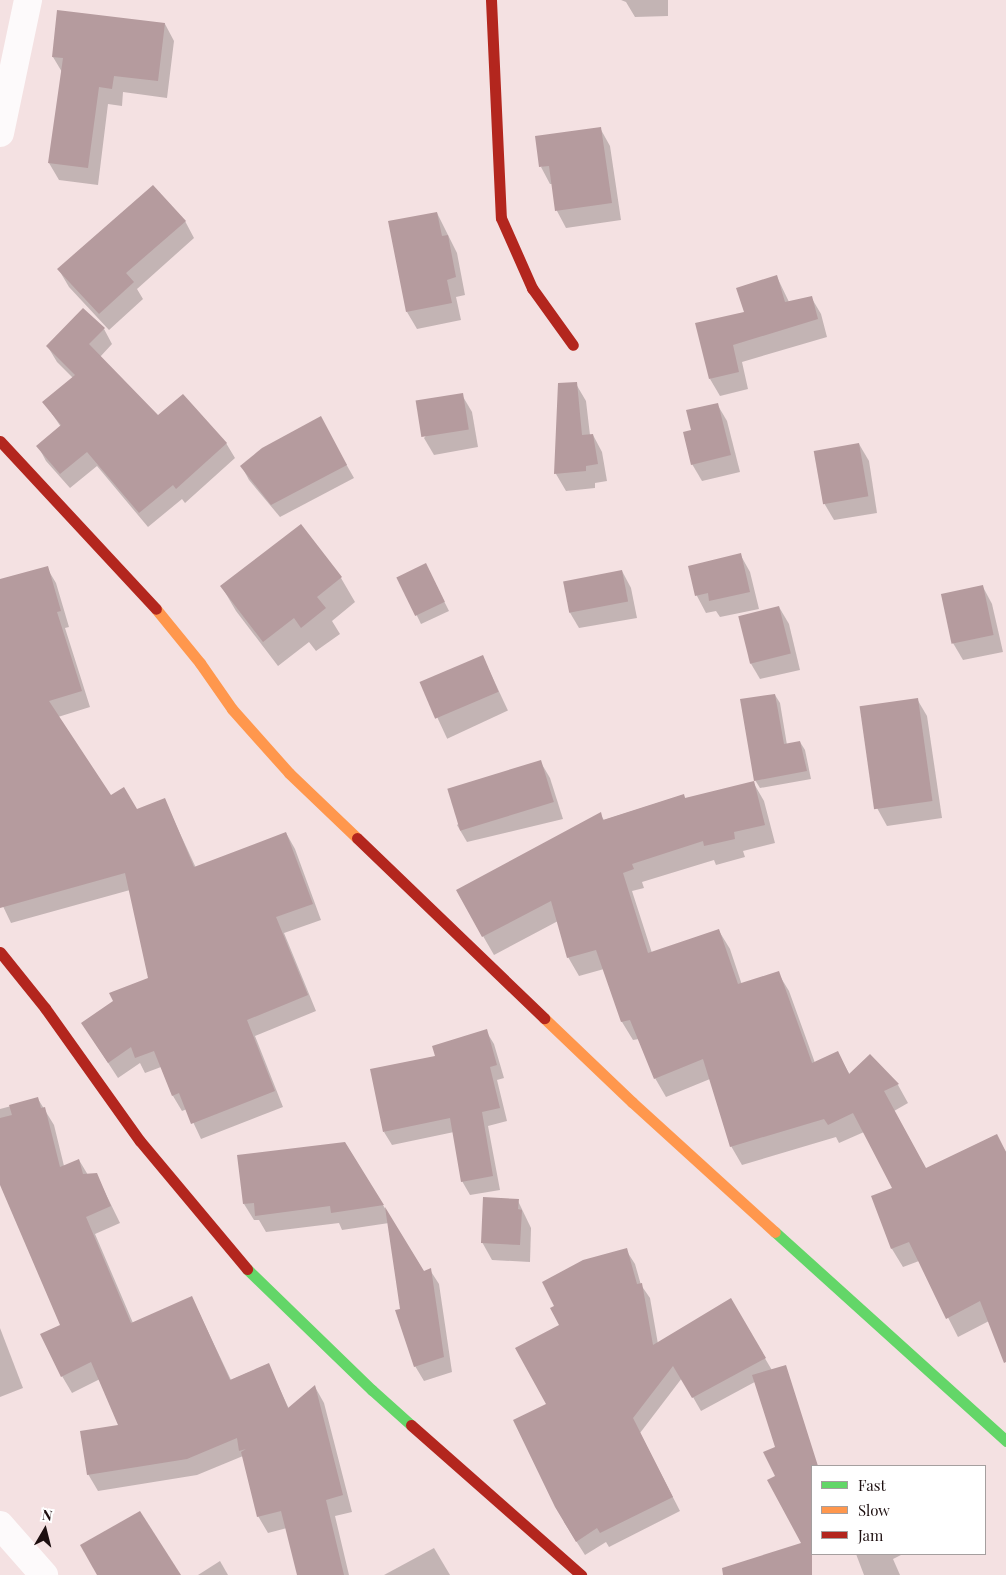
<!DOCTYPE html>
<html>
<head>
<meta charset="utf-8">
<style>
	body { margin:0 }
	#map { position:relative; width:1006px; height:1575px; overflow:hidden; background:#f4e1e2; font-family:"Playfair Display",serif }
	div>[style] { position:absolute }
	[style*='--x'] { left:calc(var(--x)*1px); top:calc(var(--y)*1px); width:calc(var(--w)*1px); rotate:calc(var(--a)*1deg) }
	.shadow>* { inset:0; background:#0003; transform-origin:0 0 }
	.building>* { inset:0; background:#b59b9e; transform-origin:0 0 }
	.street>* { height:28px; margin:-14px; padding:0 14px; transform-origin:14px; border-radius:14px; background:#fdfafb }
	.fast>* { height:11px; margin:-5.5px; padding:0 5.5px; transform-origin:5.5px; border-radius:5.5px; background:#63d668 }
	.slow>* { height:11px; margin:-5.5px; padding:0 5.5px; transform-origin:5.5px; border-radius:5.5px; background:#ff974d }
	.jam>* { height:11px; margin:-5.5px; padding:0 5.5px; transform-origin:5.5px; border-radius:5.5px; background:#b3261e }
	span { translate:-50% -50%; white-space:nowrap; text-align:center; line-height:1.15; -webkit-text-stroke:4.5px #fff; paint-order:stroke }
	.legend { position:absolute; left:811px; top:1465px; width:175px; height:90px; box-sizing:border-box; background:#fff; border:1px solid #a59f9f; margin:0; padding:6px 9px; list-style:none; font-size:15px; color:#1d0f10 }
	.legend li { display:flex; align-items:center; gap:10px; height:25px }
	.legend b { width:25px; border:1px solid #a59f9f }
	.north { position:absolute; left:20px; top:1505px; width:50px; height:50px; -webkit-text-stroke:4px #fff; paint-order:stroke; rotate:8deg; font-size:14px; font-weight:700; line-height:20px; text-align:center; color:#1d0f10 }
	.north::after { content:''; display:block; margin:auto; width:18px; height:22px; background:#1d0f10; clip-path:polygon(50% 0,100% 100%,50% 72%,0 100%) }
</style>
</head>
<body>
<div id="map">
	<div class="shadow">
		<div style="clip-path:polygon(621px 0,668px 0,668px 16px,635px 17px,626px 2px)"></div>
		<div style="clip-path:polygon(165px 24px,174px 41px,167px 98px,123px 92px,122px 106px,108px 104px,98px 185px,59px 180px,49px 163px,62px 72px,53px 57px)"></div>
		<div style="clip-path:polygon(600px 128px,610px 146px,621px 220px,566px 228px,557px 211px,553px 184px,550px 184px,541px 167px)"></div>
		<div style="clip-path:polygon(437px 213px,457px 253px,465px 295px,456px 297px,461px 320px,417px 329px,407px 312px)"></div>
		<div style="clip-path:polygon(185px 221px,194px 238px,137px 289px,143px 299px,109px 330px,69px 287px,59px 270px)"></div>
		<div style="clip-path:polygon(777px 277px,789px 302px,811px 297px,821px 314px,827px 337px,742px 362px,748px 389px,720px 396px,710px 379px,745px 312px)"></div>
		<div style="clip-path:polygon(104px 329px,112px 344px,100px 357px,158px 417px,226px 443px,235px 458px,185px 503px,182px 499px,148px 527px,97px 466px,70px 488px,46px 461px,38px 446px,61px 427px,44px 402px,73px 378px,57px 362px,48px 347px)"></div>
		<div style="clip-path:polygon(560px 384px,576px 384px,586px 401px,590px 435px,593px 435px,602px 452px,607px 481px,595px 483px,595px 488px,566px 491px,556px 474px)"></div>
		<div style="clip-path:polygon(462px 395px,472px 412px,478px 447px,434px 455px,424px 438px)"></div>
		<div style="clip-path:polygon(717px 404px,727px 421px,740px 472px,702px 481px,692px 464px)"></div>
		<div style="clip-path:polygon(320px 418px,354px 478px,280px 517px,249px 480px,242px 467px)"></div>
		<div style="clip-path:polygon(859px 444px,869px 461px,877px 513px,834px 520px,824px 503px)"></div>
		<div style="clip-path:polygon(301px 526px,341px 578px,355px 602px,332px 621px,340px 634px,316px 651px,309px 642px,278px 666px,236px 611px,222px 587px)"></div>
		<div style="clip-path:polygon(740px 554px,750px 572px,759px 609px,720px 617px,716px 611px,706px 613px,697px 596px,690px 567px)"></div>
		<div style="clip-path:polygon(47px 568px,56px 583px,69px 627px,65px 628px,90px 707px,58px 717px,110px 796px,137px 811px,164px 799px,196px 868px,286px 833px,295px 849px,321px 920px,284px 933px,316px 1011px,255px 1036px,283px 1107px,201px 1139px,187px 1109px,182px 1111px,173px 1096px,161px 1067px,145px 1073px,140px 1063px,118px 1078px,82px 1023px,149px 979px,130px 890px,11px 923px,0 900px,0 580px)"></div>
		<div style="clip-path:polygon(622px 571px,631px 588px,637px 618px,579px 628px,569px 611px)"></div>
		<div style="clip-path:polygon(430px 573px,449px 611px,421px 624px,398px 577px)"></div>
		<div style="clip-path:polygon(983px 587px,992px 604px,1003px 652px,963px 660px,953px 643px)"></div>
		<div style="clip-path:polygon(779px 607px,789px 624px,800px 670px,760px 679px,750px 662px)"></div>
		<div style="left:483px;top:657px;width:59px;height:67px;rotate:65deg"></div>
		<div style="clip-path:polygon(775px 695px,780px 703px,787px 745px,800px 742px,805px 750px,811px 779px,760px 788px,755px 780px)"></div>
		<div style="clip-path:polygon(917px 699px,927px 716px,942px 818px,887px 826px,877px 808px)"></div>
		<div style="clip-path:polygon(540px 761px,550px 778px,563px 819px,467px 842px,457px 825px)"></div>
		<div style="clip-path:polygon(753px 782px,764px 801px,775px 843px,743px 851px,745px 857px,716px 865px,714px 860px,642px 882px,644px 888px,632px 891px,652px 953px,719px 931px,730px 949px,742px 985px,778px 973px,789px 991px,815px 1063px,837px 1052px,850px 1075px,870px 1056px,898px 1085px,908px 1103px,894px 1111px,926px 1169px,996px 1135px,1006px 1152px,1006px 1343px,989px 1321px,958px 1337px,919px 1261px,903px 1267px,892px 1249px,894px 1189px,864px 1132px,839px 1143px,836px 1137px,742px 1165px,731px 1146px,710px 1079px,666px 1097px,655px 1078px,639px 1039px,633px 1040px,622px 1022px,604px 969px,579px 976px,568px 957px,558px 921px,494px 955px,457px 891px,600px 814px,604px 820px,683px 795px,686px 799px)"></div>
		<div style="clip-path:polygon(486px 1031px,494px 1044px,504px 1078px,497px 1080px,507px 1121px,488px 1126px,500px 1190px,470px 1195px,462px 1181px,454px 1132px,392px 1145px,384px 1132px)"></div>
		<div style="clip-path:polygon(38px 1099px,54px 1125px,64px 1166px,79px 1160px,88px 1175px,96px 1174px,120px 1223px,95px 1234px,133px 1323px,192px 1298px,231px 1380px,268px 1364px,289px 1409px,315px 1387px,324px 1403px,352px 1512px,335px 1516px,349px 1575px,298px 1575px,287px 1528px,268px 1533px,258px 1516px,243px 1456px,197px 1475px,98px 1491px,88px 1474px,120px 1426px,100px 1379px,72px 1393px,62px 1376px,62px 1325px,0 1182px,0 1109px)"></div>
		<div style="clip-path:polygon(345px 1143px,424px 1272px,430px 1270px,439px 1284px,452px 1372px,424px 1381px,415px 1366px,401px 1309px,389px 1223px,342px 1230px,339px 1223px,266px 1232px,259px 1220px,254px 1220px,244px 1204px)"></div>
		<div style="clip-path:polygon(518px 1201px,531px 1228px,530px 1262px,492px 1260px,482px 1242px)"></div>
		<div style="clip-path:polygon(626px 1250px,635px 1264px,641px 1285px,650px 1298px,658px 1344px,731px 1300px,773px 1372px,701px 1411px,682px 1378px,640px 1433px,680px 1511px,609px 1547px,606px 1542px,585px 1555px,564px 1522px,548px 1404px,560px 1325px)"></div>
		<div style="clip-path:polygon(0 1328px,23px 1388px,0 1397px)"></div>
		<div style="clip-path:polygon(434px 1548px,450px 1575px,384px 1575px)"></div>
		<div style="clip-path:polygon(856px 1554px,903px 1554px,893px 1559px,900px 1575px,864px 1575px)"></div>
		<div style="clip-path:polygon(220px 1561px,228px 1575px,198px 1575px)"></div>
	</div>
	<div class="building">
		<div style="clip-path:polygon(57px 10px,165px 23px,158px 81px,114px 76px,112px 89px,99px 87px,88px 168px,48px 163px,63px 58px,52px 57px)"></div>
		<div style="clip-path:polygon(601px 127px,612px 203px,555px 211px,549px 166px,539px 167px,535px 136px)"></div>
		<div style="clip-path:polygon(153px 185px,186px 221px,126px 273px,134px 282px,99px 314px,57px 269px)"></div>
		<div style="clip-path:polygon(437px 212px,442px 236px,448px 235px,456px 277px,447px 280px,452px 303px,406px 312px,388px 221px)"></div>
		<div style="clip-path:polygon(777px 275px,785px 302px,812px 296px,818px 319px,733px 345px,739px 372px,709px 379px,695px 323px,744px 312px,736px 288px)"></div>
		<div style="clip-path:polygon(83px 308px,105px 328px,89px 344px,158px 415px,183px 394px,227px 443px,176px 489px,173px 485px,139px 513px,87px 452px,60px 474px,36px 446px,61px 425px,42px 402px,75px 375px,46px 346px)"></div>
		<div style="clip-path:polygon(577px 382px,582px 435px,593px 434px,598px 464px,586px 466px,586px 471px,554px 474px,558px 383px)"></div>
		<div style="left:463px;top:393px;width:37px;height:48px;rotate:81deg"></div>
		<div style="clip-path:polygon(718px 403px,731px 455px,691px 465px,683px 432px,691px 430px,686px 410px)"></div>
		<div style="clip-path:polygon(321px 416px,347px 465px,271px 505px,240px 466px,262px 448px)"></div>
		<div style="left:859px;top:443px;width:54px;height:46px;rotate:80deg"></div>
		<div style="clip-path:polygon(301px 524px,342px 577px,317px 597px,326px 608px,301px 628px,294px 618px,263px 642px,220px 586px)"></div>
		<div style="clip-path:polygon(741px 553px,750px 592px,709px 601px,708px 593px,695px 596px,688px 566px)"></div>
		<div style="left:426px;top:563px;width:43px;height:33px;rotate:64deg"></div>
		<div style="clip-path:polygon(48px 566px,61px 611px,57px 612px,82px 691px,49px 701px,111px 795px,124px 787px,137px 809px,165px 798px,194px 867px,286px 832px,313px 904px,276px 917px,308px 995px,247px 1020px,275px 1091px,191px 1124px,179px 1093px,172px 1096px,154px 1051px,135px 1058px,131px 1047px,108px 1063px,81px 1023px,113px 1001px,109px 993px,148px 978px,125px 873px,0 908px,0 579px)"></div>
		<div style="left:622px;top:570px;width:32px;height:60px;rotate:79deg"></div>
		<div style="left:983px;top:585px;width:51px;height:43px;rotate:78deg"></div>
		<div style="left:779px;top:606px;width:49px;height:42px;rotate:76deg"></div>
		<div style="left:483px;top:655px;width:40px;height:69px;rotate:67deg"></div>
		<div style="clip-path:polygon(775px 694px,784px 744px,800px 741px,807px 771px,754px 781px,740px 699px)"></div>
		<div style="left:918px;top:698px;width:104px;height:59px;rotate:82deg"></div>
		<div style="left:541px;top:760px;width:44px;height:98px;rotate:73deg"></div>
		<div style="clip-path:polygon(754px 781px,765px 825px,734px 832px,735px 839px,704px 846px,703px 841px,632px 864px,634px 869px,623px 873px,648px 953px,719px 929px,738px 984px,779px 971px,812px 1063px,838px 1051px,849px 1074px,870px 1054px,899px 1084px,884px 1091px,926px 1168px,997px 1134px,1006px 1152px,1006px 1362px,1004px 1363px,980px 1301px,946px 1319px,909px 1242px,891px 1249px,871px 1196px,892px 1188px,853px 1113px,828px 1125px,824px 1119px,730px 1147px,703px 1059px,654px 1079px,630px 1020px,621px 1022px,596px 950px,567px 958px,551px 901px,482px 937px,456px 890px,601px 812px,603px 820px,684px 794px,685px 798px)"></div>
		<div style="clip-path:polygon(487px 1029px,497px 1065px,490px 1067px,500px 1108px,482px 1112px,493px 1176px,461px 1182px,450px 1118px,383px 1132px,370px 1069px,435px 1056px,432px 1046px)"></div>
		<div style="clip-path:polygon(38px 1097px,41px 1108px,45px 1107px,60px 1167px,79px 1159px,83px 1174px,97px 1173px,111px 1206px,86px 1217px,131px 1323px,192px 1296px,230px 1380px,269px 1363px,288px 1408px,315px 1385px,343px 1495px,326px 1500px,344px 1575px,297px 1575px,281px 1511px,257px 1517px,241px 1452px,246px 1449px,239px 1451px,237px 1438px,187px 1459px,87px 1475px,80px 1431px,118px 1425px,91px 1362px,61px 1377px,40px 1334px,60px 1325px,0 1185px,0 1118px,12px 1115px,9px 1105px)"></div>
		<div style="clip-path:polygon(345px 1142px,384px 1205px,331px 1213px,330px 1206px,255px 1216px,254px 1203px,243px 1204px,237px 1155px)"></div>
		<div style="clip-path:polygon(483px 1197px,519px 1199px,518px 1209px,522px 1210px,520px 1245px,481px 1243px)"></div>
		<div style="clip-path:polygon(385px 1207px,424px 1271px,431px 1268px,444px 1357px,414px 1367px,395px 1310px,400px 1309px)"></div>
		<div style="clip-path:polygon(627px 1248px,637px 1284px,642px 1283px,653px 1345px,731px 1298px,766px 1358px,692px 1398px,673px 1366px,633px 1418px,673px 1497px,600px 1533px,597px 1528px,576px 1542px,555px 1507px,513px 1420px,546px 1404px,515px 1348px,559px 1325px,550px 1308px,554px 1306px,542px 1282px,583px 1260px)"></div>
		<div style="clip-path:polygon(786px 1365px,818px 1466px,812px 1466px,812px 1575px,723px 1575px,722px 1568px,801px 1543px,767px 1480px,775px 1476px,763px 1452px,775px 1447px,752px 1375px)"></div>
		<div style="clip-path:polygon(140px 1511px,181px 1575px,97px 1575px,80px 1545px)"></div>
	</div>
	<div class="street">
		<div style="--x:0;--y:133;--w:136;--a:-78.1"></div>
		<div style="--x:0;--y:1525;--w:67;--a:48.7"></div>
	</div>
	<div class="fast">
		<div style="--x:775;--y:1232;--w:312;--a:42.1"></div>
		<div style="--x:247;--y:1269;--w:174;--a:44.1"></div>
		<div style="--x:372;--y:1390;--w:52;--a:41.9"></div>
	</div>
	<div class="slow">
		<div style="--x:156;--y:609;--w:70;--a:50.8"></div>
		<div style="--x:200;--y:663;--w:56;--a:55.2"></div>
		<div style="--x:232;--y:709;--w:86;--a:48.3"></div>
		<div style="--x:289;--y:773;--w:94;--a:43.7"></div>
		<div style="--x:544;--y:1018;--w:122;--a:43.7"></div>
		<div style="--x:632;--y:1102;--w:193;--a:42.3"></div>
	</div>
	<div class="jam">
		<div style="--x:491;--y:0;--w:218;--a:87.4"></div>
		<div style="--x:501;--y:218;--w:77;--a:66.1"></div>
		<div style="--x:532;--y:288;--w:70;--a:54.3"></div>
		<div style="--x:0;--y:441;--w:229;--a:47.1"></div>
		<div style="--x:357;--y:838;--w:260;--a:43.9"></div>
		<div style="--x:0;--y:952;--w:72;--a:51.2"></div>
		<div style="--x:45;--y:1008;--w:163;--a:54.5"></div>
		<div style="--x:140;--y:1141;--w:167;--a:50.1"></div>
		<div style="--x:411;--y:1425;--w:227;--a:41.4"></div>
	</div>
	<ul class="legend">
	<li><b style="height:6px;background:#63d668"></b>Fast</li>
	<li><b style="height:6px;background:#ff974d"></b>Slow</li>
	<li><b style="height:6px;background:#b3261e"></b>Jam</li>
	</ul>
	<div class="north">N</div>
</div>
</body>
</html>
